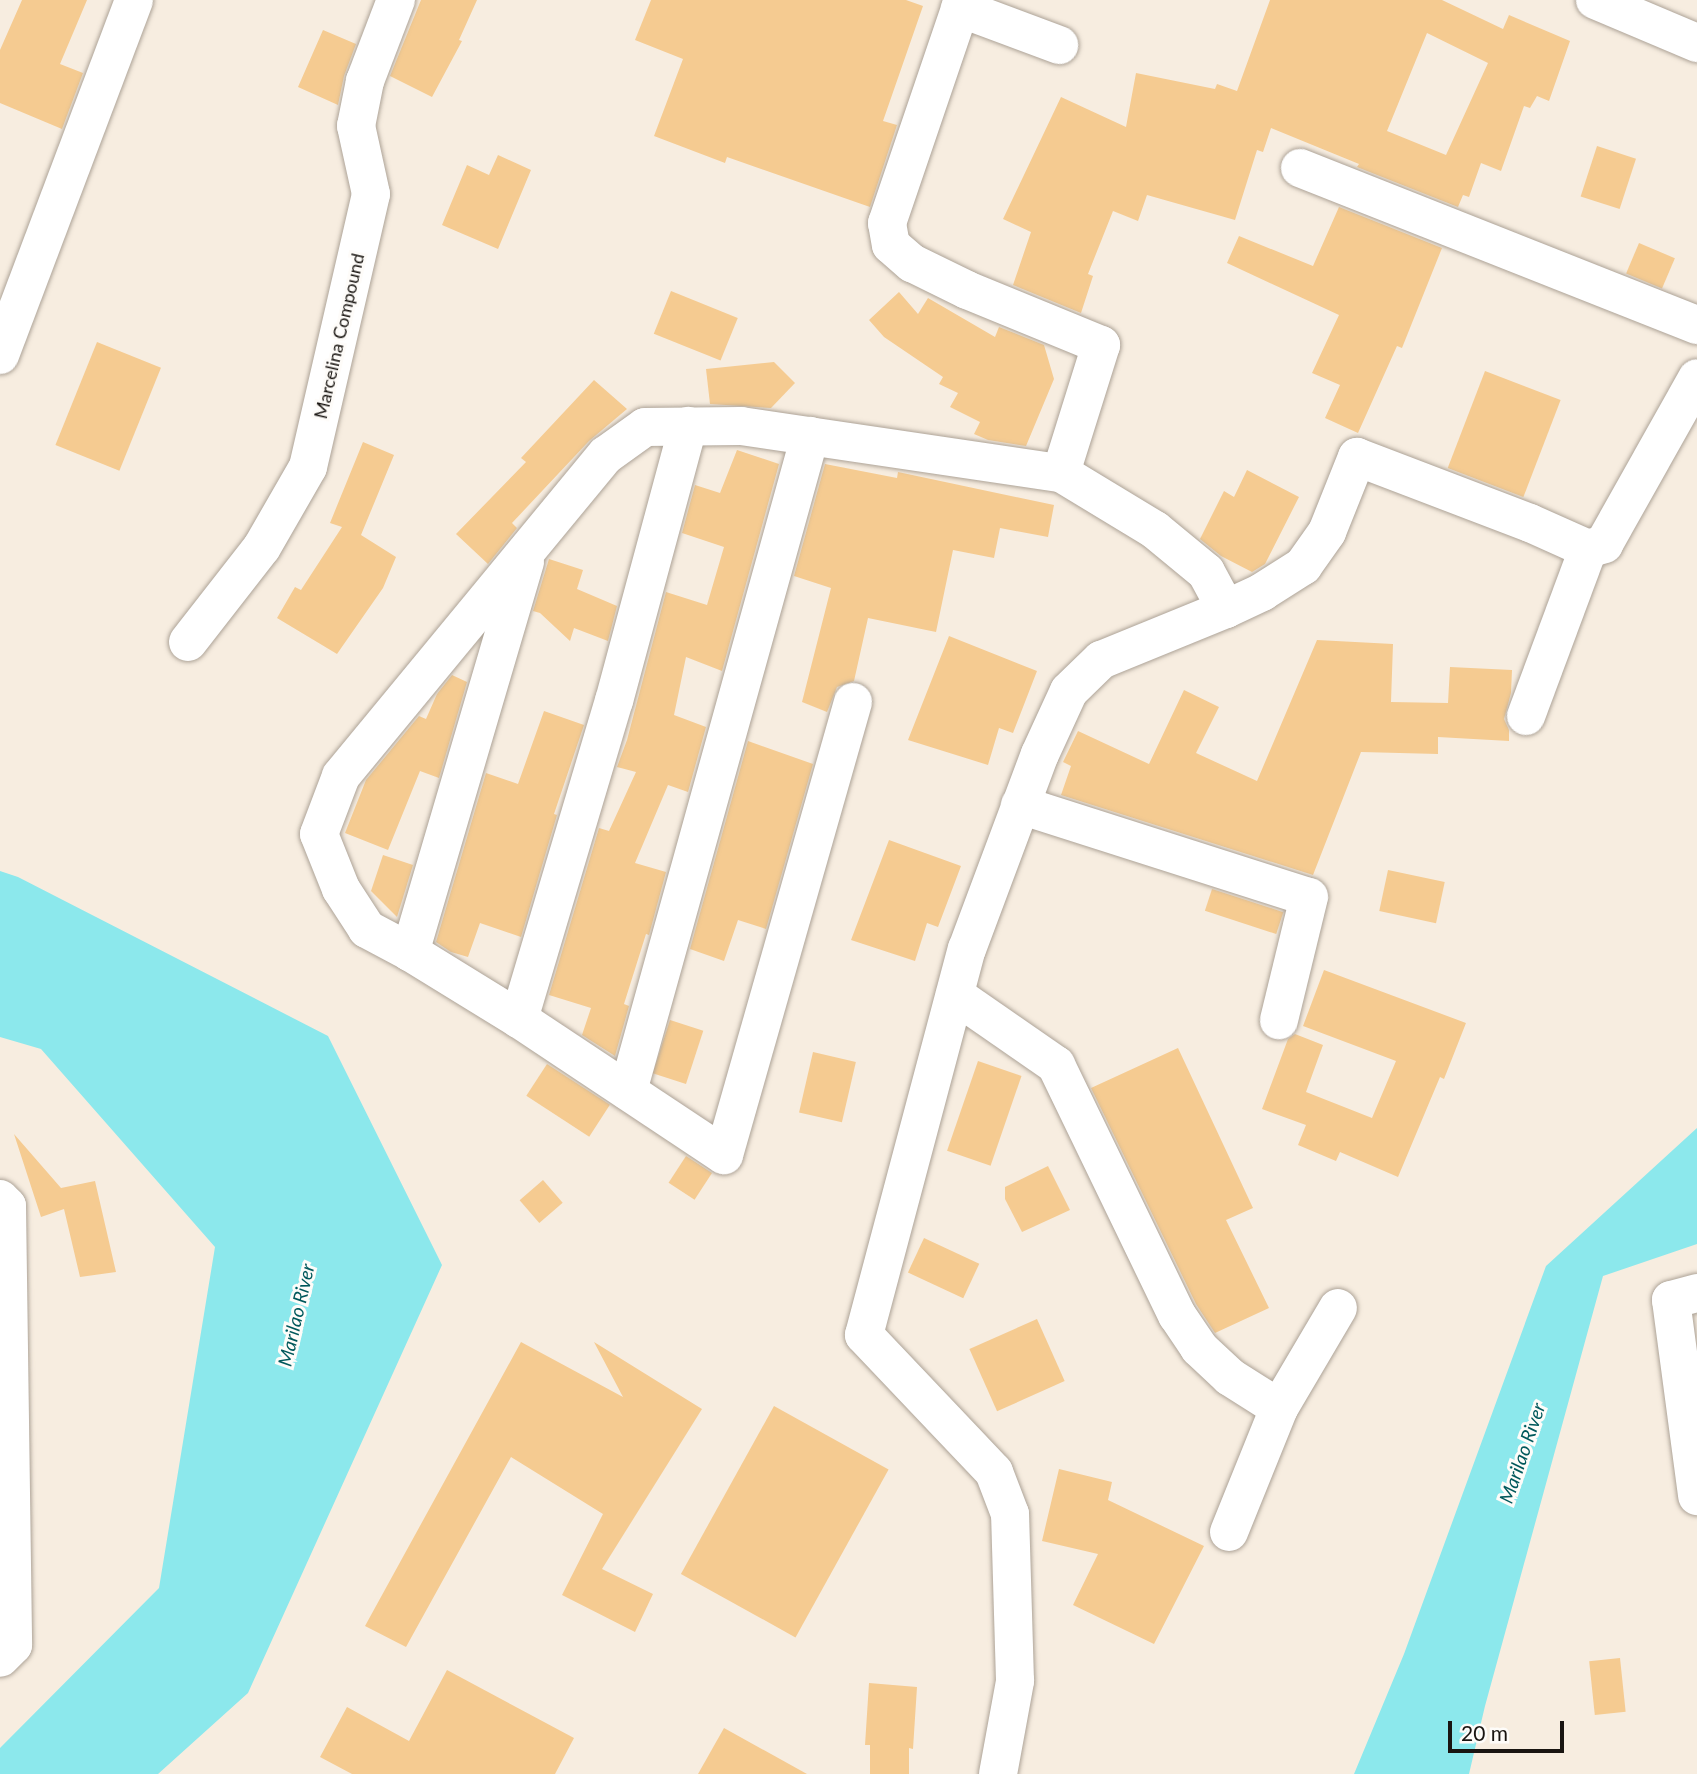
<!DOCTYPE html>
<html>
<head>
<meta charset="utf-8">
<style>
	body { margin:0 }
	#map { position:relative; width:1697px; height:1774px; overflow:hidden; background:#f7ede0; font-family:Lato,sans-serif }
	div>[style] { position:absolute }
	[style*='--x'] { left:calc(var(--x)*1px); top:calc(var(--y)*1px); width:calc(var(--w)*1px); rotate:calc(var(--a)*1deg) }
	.water>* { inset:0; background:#8ce8ec }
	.building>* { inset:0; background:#f5cb91; transform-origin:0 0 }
	.roads { filter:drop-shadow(0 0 2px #ada397) drop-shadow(0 0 2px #ada397) }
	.street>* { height:38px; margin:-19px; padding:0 19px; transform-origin:19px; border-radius:19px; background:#fff }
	span { translate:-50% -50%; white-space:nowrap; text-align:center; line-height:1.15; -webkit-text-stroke:6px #fefcf9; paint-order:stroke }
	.street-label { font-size:18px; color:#191511 }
	.water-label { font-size:19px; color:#01585b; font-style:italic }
	.scale { position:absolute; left:1448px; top:1721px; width:116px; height:32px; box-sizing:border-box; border:4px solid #191511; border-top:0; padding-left:9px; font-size:21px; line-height:24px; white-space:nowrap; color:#191511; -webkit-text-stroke:5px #fefcf9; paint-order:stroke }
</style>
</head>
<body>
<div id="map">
	<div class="water">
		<div style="clip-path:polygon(0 871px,18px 877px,328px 1036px,442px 1265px,248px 1693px,158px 1774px,0 1774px,0 1748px,159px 1588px,215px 1247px,41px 1049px,0 1037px)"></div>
		<div style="clip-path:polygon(1697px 1128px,1697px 1244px,1603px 1276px,1485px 1706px,1469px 1774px,1354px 1774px,1404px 1654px,1546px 1266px)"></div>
	</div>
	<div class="building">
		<div style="clip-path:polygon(22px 0,87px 0,60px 64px,83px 73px,62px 129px,0 103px,0 50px)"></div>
		<div style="clip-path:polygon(421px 0,477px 0,459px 40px,462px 41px,432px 97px,390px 76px)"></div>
		<div style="clip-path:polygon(651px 0,906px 0,923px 6px,883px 121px,897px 125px,870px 207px,727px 157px,725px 163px,654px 136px,683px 59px,635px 40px)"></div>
		<div style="clip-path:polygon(evenodd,1270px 0,1442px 0,1503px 29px,1509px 15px,1570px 41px,1549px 101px,1537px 96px,1530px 108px,1524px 106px,1501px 171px,1481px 163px,1469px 197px,1463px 195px,1458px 207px,1357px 167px,1359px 164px,1271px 128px,1263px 152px,1257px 150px,1235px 220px,1147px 195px,1138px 221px,1113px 211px,1088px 274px,1093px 276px,1081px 313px,1013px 285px,1031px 232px,1003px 219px,1061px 97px,1126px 127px,1136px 73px,1215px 89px,1217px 84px,1237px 91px,1270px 0,1427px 33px,1488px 63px,1446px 155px,1387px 131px,1427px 33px)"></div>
		<div style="clip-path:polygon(323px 30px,356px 44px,344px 76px,338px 105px,298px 87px)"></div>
		<div style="left:1597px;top:146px;width:41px;height:53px;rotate:18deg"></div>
		<div style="clip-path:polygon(498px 155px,531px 170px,498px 249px,442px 225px,467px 165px,489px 175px)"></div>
		<div style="clip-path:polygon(1339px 207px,1442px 248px,1402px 348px,1397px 346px,1358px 433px,1325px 418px,1340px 385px,1312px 373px,1339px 315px,1227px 263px,1239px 236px,1313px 266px)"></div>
		<div style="left:1639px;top:243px;width:39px;height:33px;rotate:23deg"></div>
		<div style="left:671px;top:291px;width:72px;height:46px;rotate:22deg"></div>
		<div style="clip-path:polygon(899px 292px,918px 314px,928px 298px,995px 337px,999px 327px,1044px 345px,1054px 379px,1026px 446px,988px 440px,974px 434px,980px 422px,950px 407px,958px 393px,939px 384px,943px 377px,884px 337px,869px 320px)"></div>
		<div style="left:97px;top:342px;width:69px;height:111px;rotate:22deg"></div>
		<div style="clip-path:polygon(774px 362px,795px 383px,771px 408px,710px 404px,706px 369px)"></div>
		<div style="left:1485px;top:371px;width:81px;height:104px;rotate:21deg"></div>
		<div style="clip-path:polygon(594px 380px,627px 409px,589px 441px,512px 523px,517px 528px,488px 564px,456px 534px,526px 462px,521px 458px)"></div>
		<div style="clip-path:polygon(363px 442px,394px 455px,361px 535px,396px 557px,383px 588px,337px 654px,277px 618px,295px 587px,301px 590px,342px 527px,330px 523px)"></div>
		<div style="clip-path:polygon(737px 450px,779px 464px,722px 671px,686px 657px,674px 715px,706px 727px,688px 792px,668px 785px,635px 863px,666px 872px,649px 935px,646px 934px,624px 1004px,629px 1006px,615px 1056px,582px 1035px,591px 1008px,549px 995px,599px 828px,609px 831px,636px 772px,617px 767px,627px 740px,666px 592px,707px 605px,724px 547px,682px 533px,695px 485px,720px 493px)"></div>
		<div style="clip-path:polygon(825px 464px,897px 478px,898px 472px,1054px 505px,1048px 537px,1000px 528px,994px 558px,953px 550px,936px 632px,868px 618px,854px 681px,837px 687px,827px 712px,802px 702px,831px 588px,794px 576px)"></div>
		<div style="clip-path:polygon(1247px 470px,1299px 497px,1265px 564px,1252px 572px,1221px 556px,1200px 539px,1224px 491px,1234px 497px)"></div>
		<div style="clip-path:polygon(549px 559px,583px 570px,577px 589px,617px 606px,608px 641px,574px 628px,570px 641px,540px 613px,533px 611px)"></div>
		<div style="clip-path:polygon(949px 636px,1037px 671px,1013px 733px,999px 728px,988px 765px,908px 740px)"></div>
		<div style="clip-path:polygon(1317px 640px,1393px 644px,1391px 702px,1448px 703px,1450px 667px,1512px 670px,1511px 693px,1504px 719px,1509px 730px,1509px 741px,1438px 737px,1438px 754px,1361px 752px,1313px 875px,1061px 795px,1071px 766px,1063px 762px,1078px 731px,1149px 764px,1184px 690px,1219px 707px,1196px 753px,1257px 781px)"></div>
		<div style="clip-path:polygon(452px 675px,467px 682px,439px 778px,420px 771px,388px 850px,345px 833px,366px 780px,419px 716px,426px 719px,437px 694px)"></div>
		<div style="clip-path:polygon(544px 711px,584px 725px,554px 814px,557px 815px,521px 937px,480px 923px,468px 957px,451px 952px,436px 942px,486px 773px,518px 784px)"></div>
		<div style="clip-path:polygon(748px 741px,813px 764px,766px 929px,738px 920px,724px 961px,690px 949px)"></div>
		<div style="clip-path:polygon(889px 840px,961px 866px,938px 927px,927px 923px,915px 961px,851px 940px)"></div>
		<div style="clip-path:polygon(383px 855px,413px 865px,397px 917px,371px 891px)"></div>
		<div style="left:1388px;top:870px;width:58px;height:42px;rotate:12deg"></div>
		<div style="left:1212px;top:889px;width:75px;height:23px;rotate:18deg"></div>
		<div style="clip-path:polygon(1324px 970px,1466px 1023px,1444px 1079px,1440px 1077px,1398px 1177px,1340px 1152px,1336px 1161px,1298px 1145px,1306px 1125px,1262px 1109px,1288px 1039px,1295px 1034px,1323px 1045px,1306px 1092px,1372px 1118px,1396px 1061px,1303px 1026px)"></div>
		<div style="left:670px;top:1020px;width:35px;height:56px;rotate:18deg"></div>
		<div style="clip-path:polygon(1178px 1048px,1253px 1208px,1226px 1220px,1269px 1308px,1215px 1333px,1196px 1304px,1091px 1088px)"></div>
		<div style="left:813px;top:1052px;width:44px;height:62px;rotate:13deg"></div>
		<div style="left:978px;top:1061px;width:46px;height:95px;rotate:19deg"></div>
		<div style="left:547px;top:1064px;width:75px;height:38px;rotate:33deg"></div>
		<div style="clip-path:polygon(14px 1134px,61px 1188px,95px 1181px,116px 1272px,80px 1277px,64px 1209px,41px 1217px)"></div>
		<div style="left:686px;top:1156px;width:31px;height:32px;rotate:33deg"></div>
		<div style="clip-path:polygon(1048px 1166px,1070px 1210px,1022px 1232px,1005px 1199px,1005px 1187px)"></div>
		<div style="left:543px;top:1180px;width:30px;height:31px;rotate:49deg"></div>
		<div style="left:924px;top:1238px;width:61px;height:38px;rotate:25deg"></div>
		<div style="left:1037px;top:1319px;width:68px;height:74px;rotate:66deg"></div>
		<div style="clip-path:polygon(521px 1342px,623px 1397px,594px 1342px,702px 1409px,602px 1569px,653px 1594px,635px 1632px,562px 1595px,603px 1514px,511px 1457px,406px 1647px,365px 1626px)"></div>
		<div style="left:774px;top:1406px;width:131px;height:192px;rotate:29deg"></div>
		<div style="clip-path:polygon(1059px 1469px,1112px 1482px,1108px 1500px,1204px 1546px,1154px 1644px,1073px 1605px,1098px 1554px,1042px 1541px)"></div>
		<div style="left:1620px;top:1658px;width:54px;height:31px;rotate:84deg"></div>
		<div style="clip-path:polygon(447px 1670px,574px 1738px,555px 1774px,352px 1774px,320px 1757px,347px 1707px,409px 1741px)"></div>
		<div style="clip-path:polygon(869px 1683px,917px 1687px,913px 1749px,909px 1748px,909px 1774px,870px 1774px,870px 1745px,865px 1745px)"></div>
		<div style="clip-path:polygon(724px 1728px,807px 1774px,698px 1774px)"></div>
	</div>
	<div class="roads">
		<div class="street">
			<div style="--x:963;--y:0;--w:236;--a:108.8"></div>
			<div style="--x:887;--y:223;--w:22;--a:80"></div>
			<div style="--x:891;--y:245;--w:28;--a:41"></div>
			<div style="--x:912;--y:263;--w:61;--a:26.1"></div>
			<div style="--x:967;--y:290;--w:145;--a:22.3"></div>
			<div style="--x:1101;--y:345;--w:134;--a:107.4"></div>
			<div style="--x:1595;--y:0;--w:111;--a:22.9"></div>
			<div style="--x:960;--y:8;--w:106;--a:20.5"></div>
			<div style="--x:1300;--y:168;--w:427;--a:21.6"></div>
			<div style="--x:0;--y:355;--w:379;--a:-69.3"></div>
			<div style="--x:525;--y:562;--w:407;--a:106.4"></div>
			<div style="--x:410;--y:952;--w:128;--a:31.6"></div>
			<div style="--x:519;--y:1019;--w:246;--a:33.6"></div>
			<div style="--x:724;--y:1155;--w:471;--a:-74.1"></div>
			<div style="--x:188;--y:642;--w:120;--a:-52.1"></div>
			<div style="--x:262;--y:547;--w:92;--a:-60.1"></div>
			<div style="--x:308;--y:467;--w:280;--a:-77"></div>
			<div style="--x:371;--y:194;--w:70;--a:-102.4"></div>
			<div style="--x:356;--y:126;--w:46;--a:-78.7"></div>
			<div style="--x:365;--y:81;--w:87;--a:-69.1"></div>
			<div style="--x:1526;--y:716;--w:178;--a:-69.6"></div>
			<div style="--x:1020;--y:805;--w:303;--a:17.7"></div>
			<div style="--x:1309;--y:897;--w:127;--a:103.7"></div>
			<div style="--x:410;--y:952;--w:49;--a:-151.9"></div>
			<div style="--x:367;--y:929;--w:48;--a:-123"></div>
			<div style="--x:341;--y:889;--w:59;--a:-111.8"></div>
			<div style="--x:319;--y:834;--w:62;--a:-69.2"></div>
			<div style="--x:341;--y:776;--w:416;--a:-50.5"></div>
			<div style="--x:606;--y:455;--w:48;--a:-35.7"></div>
			<div style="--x:645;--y:427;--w:96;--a:-0.6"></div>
			<div style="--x:741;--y:426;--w:323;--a:8.4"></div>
			<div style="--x:1061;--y:473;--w:110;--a:31.2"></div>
			<div style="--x:1155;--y:530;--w:66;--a:39.5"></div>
			<div style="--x:1206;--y:572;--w:42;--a:61.6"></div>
			<div style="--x:955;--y:995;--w:123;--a:34.7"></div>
			<div style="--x:1056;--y:1065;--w:278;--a:64.2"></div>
			<div style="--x:1177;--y:1315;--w:40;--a:56"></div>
			<div style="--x:1199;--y:1348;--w:42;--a:43.1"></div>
			<div style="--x:1230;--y:1377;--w:58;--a:32.3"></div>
			<div style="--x:519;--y:1019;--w:332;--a:-73.4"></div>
			<div style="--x:614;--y:701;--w:285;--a:-74.9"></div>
			<div style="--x:628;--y:1091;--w:680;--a:-74.47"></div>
			<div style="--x:0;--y:1199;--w:10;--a:45"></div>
			<div style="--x:7;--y:1206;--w:439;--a:89.2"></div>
			<div style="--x:13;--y:1645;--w:18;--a:135"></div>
			<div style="--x:1697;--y:1293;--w:27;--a:165"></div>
			<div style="--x:1671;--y:1300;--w:198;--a:82.4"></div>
			<div style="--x:1229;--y:1532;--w:134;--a:-68"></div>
			<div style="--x:1279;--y:1408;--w:116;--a:-59.5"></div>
			<div style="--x:998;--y:1774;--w:95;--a:-79.6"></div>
			<div style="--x:1015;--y:1681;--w:167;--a:-91.7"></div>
			<div style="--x:1010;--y:1514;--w:45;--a:-110.9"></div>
			<div style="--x:994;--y:1472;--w:189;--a:-133.5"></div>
			<div style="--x:864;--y:1335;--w:400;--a:-75.1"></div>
			<div style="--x:967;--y:949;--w:208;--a:-69.5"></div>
			<div style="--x:1040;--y:754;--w:69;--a:-65.3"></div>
			<div style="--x:1069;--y:691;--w:45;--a:-44.1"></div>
			<div style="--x:1101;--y:660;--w:135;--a:-22.2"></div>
			<div style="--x:1226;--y:609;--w:40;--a:-25"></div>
			<div style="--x:1262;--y:592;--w:49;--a:-32.4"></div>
			<div style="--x:1303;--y:566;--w:42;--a:-54.8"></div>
			<div style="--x:1327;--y:532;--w:81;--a:-68.2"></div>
			<div style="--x:1357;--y:457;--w:185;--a:20.9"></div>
			<div style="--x:1530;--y:523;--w:64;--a:24.1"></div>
			<div style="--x:1588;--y:549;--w:17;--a:-17"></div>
			<div style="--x:1604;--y:544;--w:190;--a:-60.7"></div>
		</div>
	</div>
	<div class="street-label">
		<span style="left:339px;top:336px;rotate:-77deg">Marcelina Compound</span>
	</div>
	<div class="water-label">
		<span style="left:296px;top:1315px;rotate:-77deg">Marilao River</span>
		<span style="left:1522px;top:1453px;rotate:-71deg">Marilao River</span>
	</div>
	<div class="scale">20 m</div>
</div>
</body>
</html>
